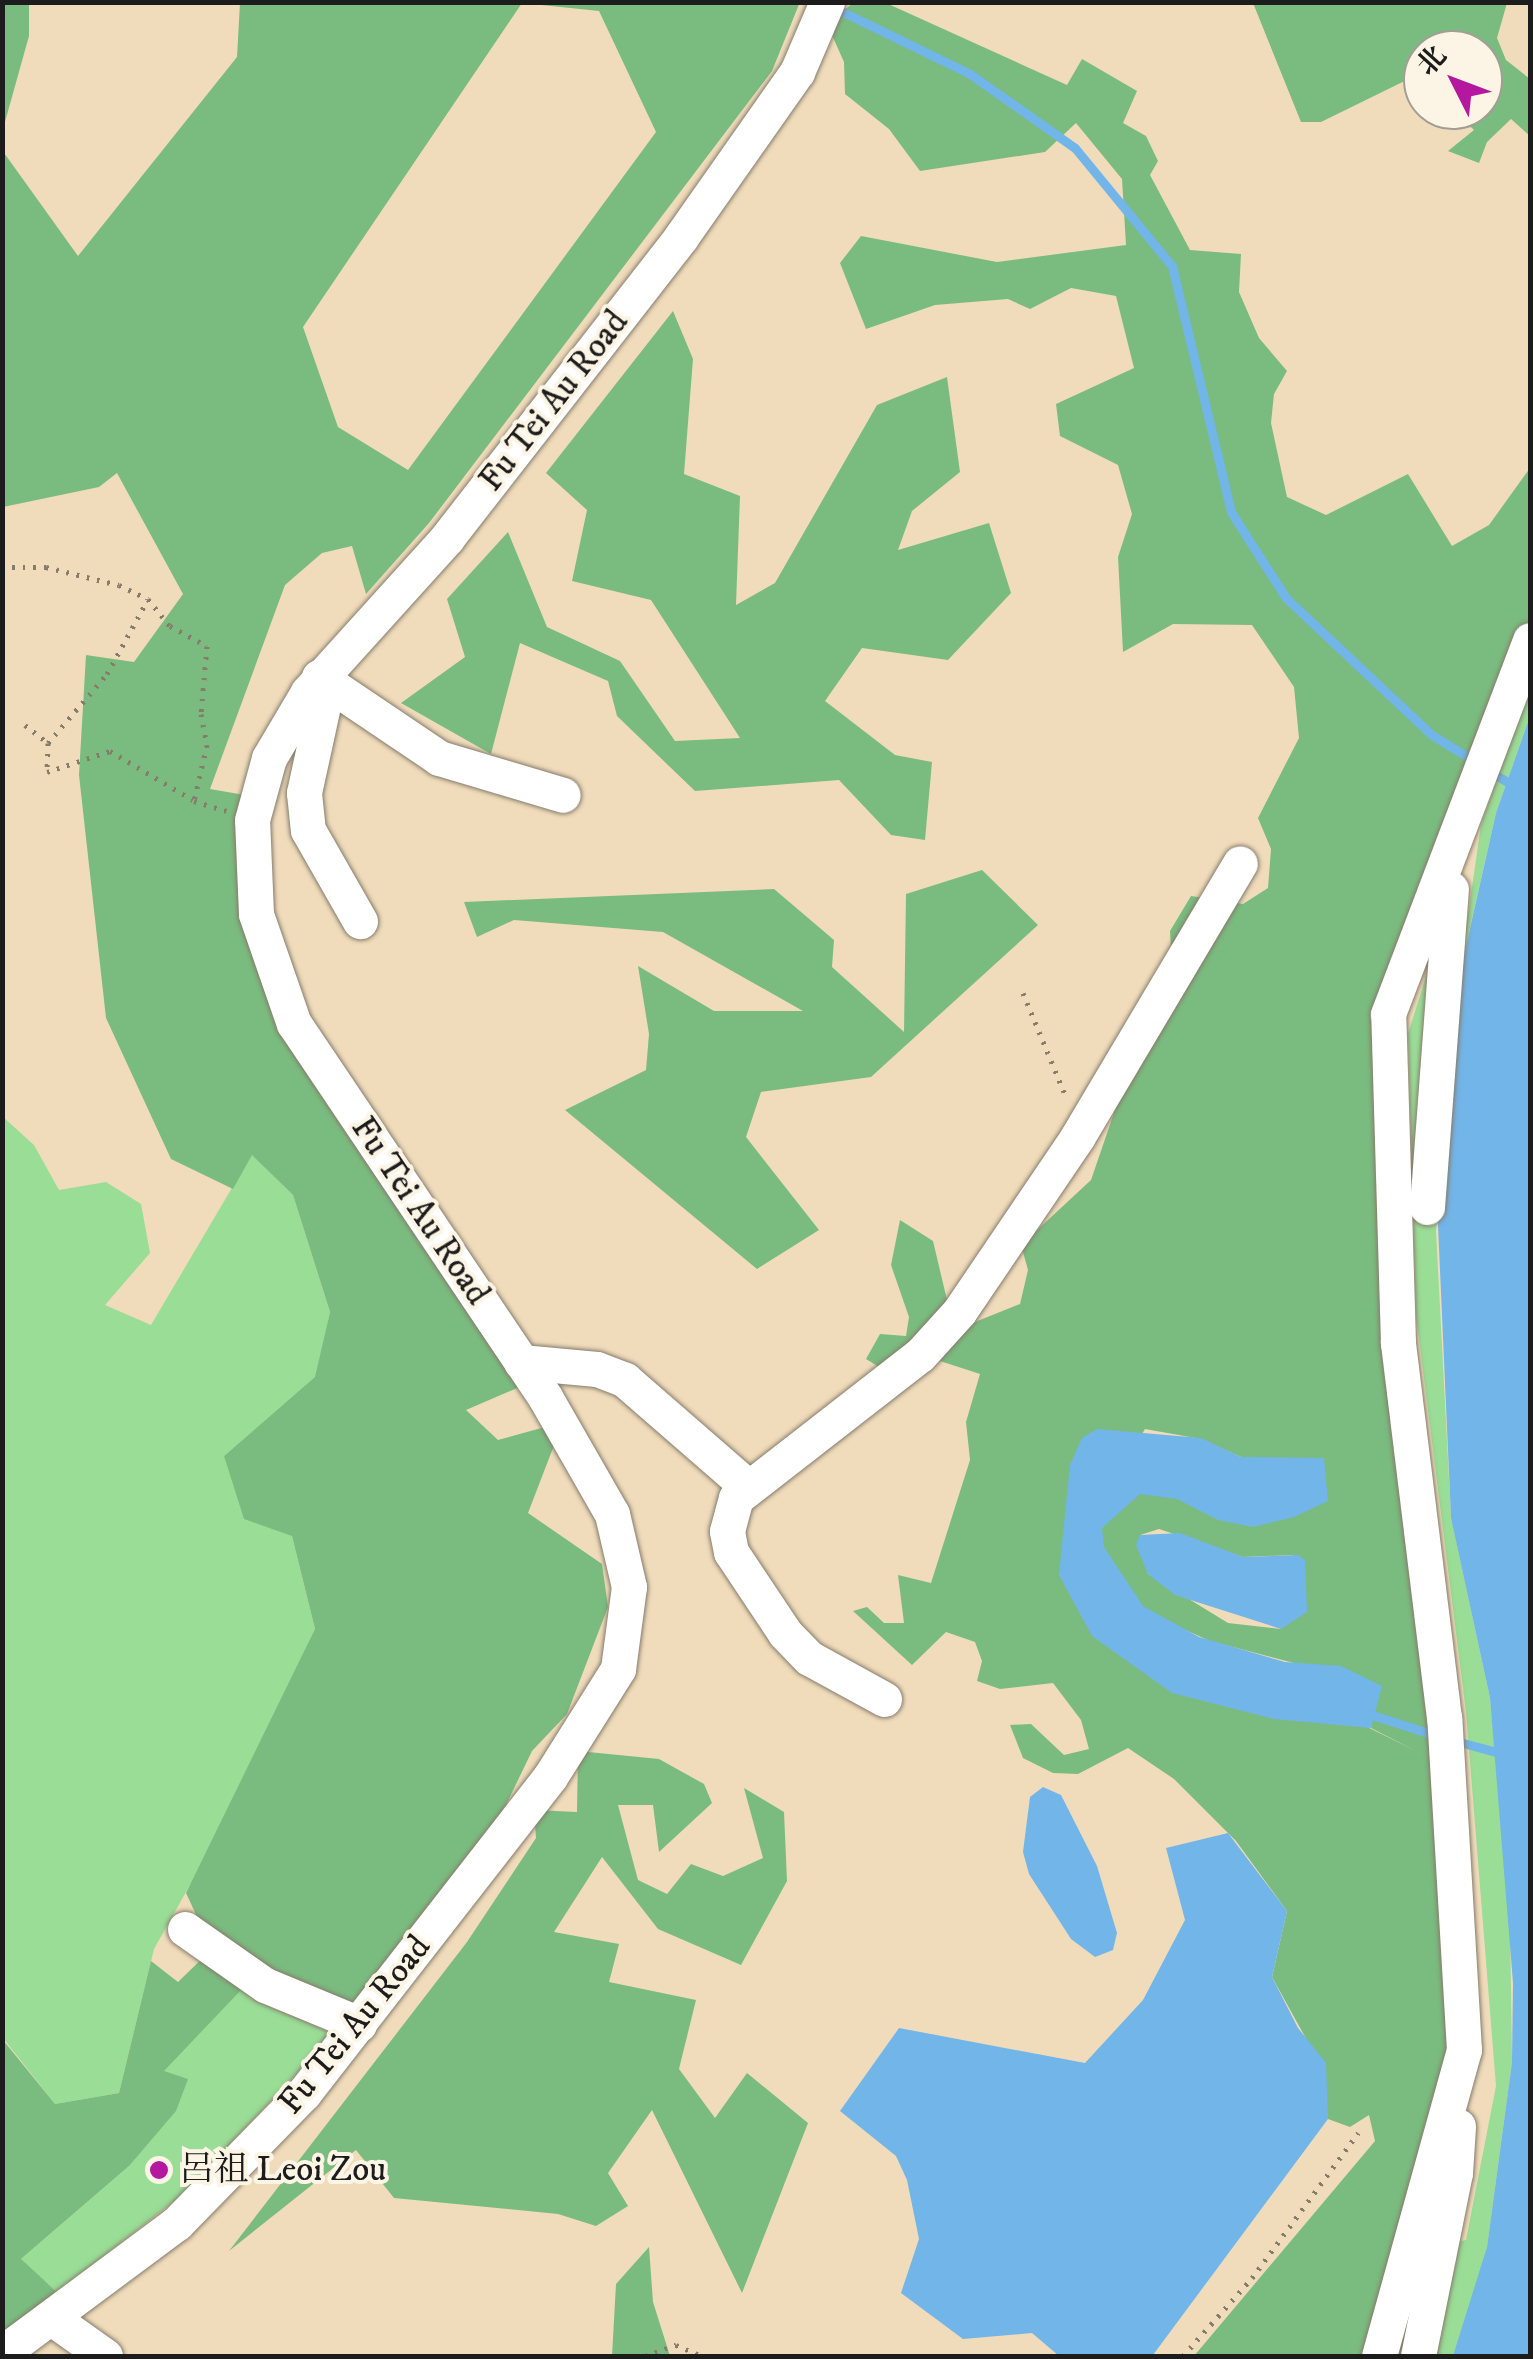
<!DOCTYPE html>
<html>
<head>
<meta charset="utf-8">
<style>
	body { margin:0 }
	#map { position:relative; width:1533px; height:2359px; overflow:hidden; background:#f0dcbb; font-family:"IM FELL DW Pica","Noto Serif SC",serif }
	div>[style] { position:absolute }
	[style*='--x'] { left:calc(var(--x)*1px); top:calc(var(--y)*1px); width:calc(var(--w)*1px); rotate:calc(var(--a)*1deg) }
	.green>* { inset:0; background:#99dd96 }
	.forest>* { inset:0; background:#7abc7f }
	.water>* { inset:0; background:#72b5e8 }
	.stream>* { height:9px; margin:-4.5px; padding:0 4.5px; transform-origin:4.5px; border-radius:4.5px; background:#72b5e8 }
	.path>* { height:5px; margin-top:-2.5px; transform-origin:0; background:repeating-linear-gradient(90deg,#867c6c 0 2.5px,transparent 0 10.5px) }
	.roads { filter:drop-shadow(0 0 2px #867c6c) drop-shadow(0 0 2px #867c6c) }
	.minor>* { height:35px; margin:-17.5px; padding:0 17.5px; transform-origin:17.5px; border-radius:17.5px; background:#fff }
	.dots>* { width:28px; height:28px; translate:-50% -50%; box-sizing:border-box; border:5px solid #fcf5e5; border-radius:50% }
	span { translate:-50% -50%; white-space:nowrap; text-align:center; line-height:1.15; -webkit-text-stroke:8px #fcf5e5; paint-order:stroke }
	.street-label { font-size:35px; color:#1c1c1c }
	.poi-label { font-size:35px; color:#1c1c1c }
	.left { translate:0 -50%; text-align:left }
	.frame { position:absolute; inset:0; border:5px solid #1c1c1c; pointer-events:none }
	.north { position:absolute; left:1403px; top:30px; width:100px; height:100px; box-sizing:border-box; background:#fcf5e5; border:2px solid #a29e95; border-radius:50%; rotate:312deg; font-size:28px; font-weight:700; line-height:40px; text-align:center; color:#1c1c1c }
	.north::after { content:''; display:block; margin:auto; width:35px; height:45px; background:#b5179e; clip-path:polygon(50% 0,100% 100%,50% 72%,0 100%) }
</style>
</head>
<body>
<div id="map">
	<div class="green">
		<div style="clip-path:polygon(1530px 684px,1530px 716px,1496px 813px,1460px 972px,1436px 1231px,1451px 1517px,1490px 1698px,1510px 1918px,1512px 2062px,1487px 2247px,1466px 2327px,1453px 2356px,1391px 2356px,1433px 2247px,1466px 2240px,1496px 2086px,1466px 1712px,1416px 1315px,1408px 1034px,1444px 919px,1467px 922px,1481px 825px)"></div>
		<div style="clip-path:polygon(2px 1116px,34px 1145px,59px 1190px,106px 1182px,141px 1204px,150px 1253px,105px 1305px,151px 1325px,252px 1154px,293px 1195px,330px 1312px,316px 1377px,224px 1456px,292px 1536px,315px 1629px,232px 1810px,154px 1949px,119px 2093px,55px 2104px,3px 2038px)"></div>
		<div style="clip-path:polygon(241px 1989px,334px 2034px,181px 2196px,57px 2292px,20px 2260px,129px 2166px,163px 2071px)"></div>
	</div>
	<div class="forest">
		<div style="clip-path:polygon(3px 2px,29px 3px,29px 36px,3px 129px)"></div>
		<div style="clip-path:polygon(evenodd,800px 2px,772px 71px,429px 523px,366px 594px,352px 546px,322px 553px,285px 585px,210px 789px,256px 797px,270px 1004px,545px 1376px,466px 1410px,498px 1440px,563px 1422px,528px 1513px,602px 1564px,608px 1607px,567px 1714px,532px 1751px,505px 1807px,358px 2008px,282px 2009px,241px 1990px,164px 2071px,188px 2079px,176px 2111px,129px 2166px,21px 2259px,60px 2295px,3px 2336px,3px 2040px,55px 2104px,119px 2093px,151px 1961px,178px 1982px,212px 1949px,186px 1893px,315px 1629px,292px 1536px,244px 1519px,224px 1456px,315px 1377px,330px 1312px,293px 1195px,252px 1155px,233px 1189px,171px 1159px,106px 1018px,79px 775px,86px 655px,134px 662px,183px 594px,117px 473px,99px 487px,3px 507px,2px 150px,78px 256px,237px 57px,240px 3px,800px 2px,522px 3px,599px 11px,656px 132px,408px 470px,338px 427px,303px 327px,522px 3px)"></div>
		<div style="clip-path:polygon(evenodd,853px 3px,886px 3px,1067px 85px,1082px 59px,1137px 91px,1123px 123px,1146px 136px,1158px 161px,1150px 175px,1190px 250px,1241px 254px,1239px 292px,1259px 338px,1287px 371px,1274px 394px,1271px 423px,1287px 497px,1326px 515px,1408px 474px,1452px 546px,1489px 525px,1530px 468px,1530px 645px,1388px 1014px,1464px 2050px,1371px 2356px,1194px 2356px,1375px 2141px,1369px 2115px,1350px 2127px,1328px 2119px,1320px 2064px,1272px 1977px,1287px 1911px,1236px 1841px,1174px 1779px,1128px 1748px,1078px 1774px,1053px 1773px,1023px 1758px,1010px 1725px,1031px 1724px,1064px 1755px,1089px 1749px,1081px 1720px,1053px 1683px,1000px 1689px,977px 1681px,982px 1661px,975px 1642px,946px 1632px,912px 1665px,853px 1611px,867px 1607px,884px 1623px,904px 1623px,898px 1575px,931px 1583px,970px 1460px,966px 1422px,980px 1374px,937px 1360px,884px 1370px,866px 1359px,880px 1334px,906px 1336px,909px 1317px,891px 1265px,900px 1220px,933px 1241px,947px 1300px,975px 1322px,1020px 1304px,1028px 1270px,1021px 1245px,1091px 1180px,1128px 1072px,1161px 1031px,1174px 999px,1170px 931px,1191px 896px,1243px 904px,1268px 888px,1271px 849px,1258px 818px,1299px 738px,1294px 687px,1252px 625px,1173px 624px,1123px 652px,1118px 557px,1132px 514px,1118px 465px,1060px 436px,1056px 404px,1134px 368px,1116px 296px,1071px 288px,1030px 309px,1008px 299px,935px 305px,866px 329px,840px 263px,861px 236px,997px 262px,1126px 245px,1122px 179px,1076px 123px,1045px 152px,920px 171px,889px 129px,845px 94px,844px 62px,827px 24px,853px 3px,1145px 1429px,1201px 1439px,1241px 1457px,1283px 1461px,1140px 1493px,1112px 1515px,1102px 1528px,1102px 1554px,1145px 1612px,1210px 1641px,1378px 1685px,1371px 1728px,1416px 1751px,1059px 1575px,1145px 1429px,853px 3px,1159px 1529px,1243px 1557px,1294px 1555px,1281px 1629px,1228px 1623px,1148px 1574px,1140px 1535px,1159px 1529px)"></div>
		<div style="clip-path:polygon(1253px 3px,1507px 3px,1497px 38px,1506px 60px,1530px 79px,1530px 136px,1511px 119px,1487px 142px,1479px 163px,1448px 151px,1474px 130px,1453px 110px,1483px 110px,1483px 50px,1423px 50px,1423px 72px,1321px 122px,1301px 122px)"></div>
		<div style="clip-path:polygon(673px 311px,693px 359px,684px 474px,740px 496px,736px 605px,775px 583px,877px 405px,947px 377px,960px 472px,912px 511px,898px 550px,989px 523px,1011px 593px,948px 660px,862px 648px,825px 701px,895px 755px,932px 762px,925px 840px,891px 835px,839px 780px,695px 791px,617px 716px,608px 681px,520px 643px,491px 754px,401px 703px,465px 657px,447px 599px,508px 532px,547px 627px,620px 661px,675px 741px,740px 738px,651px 600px,572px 581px,587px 510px,546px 473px)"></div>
		<div style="clip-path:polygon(982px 870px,1038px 925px,871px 1077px,761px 1092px,746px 1137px,819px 1230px,757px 1269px,565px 1110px,646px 1070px,649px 1034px,638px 966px,714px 1011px,803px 1011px,663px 932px,514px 920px,477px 937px,464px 902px,774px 889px,834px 940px,832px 967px,904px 1032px,906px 894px)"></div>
		<div style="clip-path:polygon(578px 1751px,659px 1759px,704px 1784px,712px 1803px,659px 1852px,653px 1805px,618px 1805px,638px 1880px,667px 1894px,691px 1864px,723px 1876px,763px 1858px,744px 1788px,784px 1812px,787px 1881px,741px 1965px,658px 1929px,602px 1857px,554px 1932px,619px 1944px,609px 1982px,696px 2000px,679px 2069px,715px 2118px,747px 2073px,808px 2123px,742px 2293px,652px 2110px,608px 2173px,628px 2206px,596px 2226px,558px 2214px,394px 2198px,356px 2150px,229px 2251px,467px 1942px,536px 1838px,534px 1810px,577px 1812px)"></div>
		<div style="clip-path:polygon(649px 2247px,653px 2302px,670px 2356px,612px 2356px,616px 2284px)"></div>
	</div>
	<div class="water">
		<div style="clip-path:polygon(1530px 716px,1530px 2356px,1453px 2356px,1487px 2247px,1512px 2062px,1513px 1983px,1490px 1698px,1451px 1518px,1436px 1180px,1460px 973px,1496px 813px)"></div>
		<div style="clip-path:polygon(1097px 1429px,1201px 1438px,1241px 1457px,1324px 1458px,1328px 1501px,1294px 1517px,1253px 1527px,1218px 1520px,1177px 1499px,1140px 1494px,1102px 1528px,1104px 1547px,1143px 1606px,1199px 1637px,1285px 1662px,1341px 1666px,1382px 1686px,1371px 1728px,1274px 1719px,1172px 1693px,1092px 1636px,1059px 1575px,1070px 1465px,1082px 1438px)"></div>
		<div style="clip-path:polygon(1180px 1533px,1243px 1557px,1298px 1555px,1305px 1560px,1307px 1612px,1281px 1629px,1175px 1595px,1148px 1574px,1136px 1545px,1140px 1535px)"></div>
		<div style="clip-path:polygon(1043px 1787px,1061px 1795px,1097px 1866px,1117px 1933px,1113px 1950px,1095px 1957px,1071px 1939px,1029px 1874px,1023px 1852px,1030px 1797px)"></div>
		<div style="clip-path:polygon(1228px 1833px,1287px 1911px,1272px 1977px,1298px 2028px,1326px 2063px,1328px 2119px,1153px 2355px,1059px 2356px,1032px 2333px,963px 2339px,901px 2293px,919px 2239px,907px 2180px,896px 2156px,840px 2111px,899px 2028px,1085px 2063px,1143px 2000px,1185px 1920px,1166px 1848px)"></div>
	</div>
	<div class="stream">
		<div style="--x:843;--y:12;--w:141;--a:26"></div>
		<div style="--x:970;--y:74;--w:128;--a:35.2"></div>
		<div style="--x:1075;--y:148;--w:153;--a:50.6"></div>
		<div style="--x:1172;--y:266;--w:253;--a:76.5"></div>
		<div style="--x:1231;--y:512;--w:102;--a:57.4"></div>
		<div style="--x:1286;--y:598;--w:200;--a:43.2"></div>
		<div style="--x:1432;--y:735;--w:49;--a:31.8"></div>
		<div style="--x:1487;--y:770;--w:50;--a:30.2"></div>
		<div style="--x:1366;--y:1713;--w:75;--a:17.9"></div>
		<div style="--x:1452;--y:1740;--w:50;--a:15.2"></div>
	</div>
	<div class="path">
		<div style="--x:2;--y:567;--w:44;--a:0"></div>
		<div style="--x:46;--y:567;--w:75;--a:13.9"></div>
		<div style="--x:119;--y:585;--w:32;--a:26"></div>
		<div style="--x:148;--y:599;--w:35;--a:51"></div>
		<div style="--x:170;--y:626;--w:42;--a:28.4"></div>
		<div style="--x:207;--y:646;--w:68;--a:95"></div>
		<div style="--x:201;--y:714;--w:32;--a:79"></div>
		<div style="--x:207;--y:745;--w:57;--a:103.1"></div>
		<div style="--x:194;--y:801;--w:34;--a:17"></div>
		<div style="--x:25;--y:725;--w:29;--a:38"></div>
		<div style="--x:48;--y:743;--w:29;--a:92"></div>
		<div style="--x:47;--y:772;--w:66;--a:-18.4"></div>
		<div style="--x:110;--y:751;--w:96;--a:30.6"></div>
		<div style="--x:48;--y:743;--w:91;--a:-49.5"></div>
		<div style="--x:107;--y:674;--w:85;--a:-61.3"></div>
		<div style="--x:1023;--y:993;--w:113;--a:67.5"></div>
		<div style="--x:645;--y:2356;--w:33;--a:-20"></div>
		<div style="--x:676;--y:2345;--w:28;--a:23"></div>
		<div style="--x:1183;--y:2356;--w:104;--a:-48.5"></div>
		<div style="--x:1252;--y:2278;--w:180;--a:-53.8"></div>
	</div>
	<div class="roads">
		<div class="minor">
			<div style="--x:319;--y:677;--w:145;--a:34"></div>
			<div style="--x:439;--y:758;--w:129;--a:16.6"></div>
			<div style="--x:319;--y:677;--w:25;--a:78"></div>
			<div style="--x:324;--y:701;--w:94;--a:102.3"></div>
			<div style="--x:304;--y:793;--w:37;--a:84"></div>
			<div style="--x:308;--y:830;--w:105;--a:60.3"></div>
			<div style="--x:1427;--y:1207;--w:319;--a:-85.7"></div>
			<div style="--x:521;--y:1362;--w:76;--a:5.3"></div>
			<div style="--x:597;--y:1369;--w:30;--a:21"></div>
			<div style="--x:625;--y:1380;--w:163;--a:41"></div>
			<div style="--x:884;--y:1699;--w:85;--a:-151.3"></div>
			<div style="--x:809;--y:1658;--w:35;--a:-134"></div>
			<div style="--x:785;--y:1633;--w:97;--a:-123.7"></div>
			<div style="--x:731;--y:1552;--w:21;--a:-101"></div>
			<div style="--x:727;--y:1531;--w:34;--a:-75"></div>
			<div style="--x:736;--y:1498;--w:233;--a:-37.9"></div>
			<div style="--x:920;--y:1355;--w:58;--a:-47.8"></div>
			<div style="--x:959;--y:1312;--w:212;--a:-55.9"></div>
			<div style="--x:1078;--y:1136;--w:317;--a:-59.3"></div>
			<div style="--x:185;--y:1929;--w:98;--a:35"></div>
			<div style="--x:265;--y:1985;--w:102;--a:22.5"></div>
			<div style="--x:53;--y:2319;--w:64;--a:35.4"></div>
			<div style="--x:2;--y:2353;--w:218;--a:-36.6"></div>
			<div style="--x:177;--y:2223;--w:182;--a:-45.7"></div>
			<div style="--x:304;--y:2093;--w:400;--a:-52.1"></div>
			<div style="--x:550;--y:1777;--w:128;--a:-57.8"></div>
			<div style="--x:618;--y:1669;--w:83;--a:-82.4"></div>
			<div style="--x:629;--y:1587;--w:75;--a:-103.1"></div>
			<div style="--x:612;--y:1514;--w:135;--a:-119.8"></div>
			<div style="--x:545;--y:1397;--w:450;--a:-123.9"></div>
			<div style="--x:294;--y:1024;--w:116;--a:-109.1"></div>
			<div style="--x:256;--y:914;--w:94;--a:-92.4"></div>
			<div style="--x:252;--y:820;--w:64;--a:-74.7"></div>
			<div style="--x:269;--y:758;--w:77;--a:-59.4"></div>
			<div style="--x:308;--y:692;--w:207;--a:-47.9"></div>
			<div style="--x:447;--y:538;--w:381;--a:-52.1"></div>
			<div style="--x:681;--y:237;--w:202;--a:-54.9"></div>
			<div style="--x:797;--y:72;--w:76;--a:-66.8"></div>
			<div style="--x:1379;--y:2356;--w:318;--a:-74.5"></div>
			<div style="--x:1464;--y:2050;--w:333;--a:-93.4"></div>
			<div style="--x:1444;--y:1718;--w:378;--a:-97"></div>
			<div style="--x:1398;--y:1343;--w:329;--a:-91.7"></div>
			<div style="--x:1388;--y:1014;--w:400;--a:-69.2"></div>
			<div style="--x:1418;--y:2356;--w:187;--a:-78.6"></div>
			<div style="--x:1455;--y:2173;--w:47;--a:-86.3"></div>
		</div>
	</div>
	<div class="dots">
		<div style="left:159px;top:2170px;background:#b5179e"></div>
	</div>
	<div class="street-label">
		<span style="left:554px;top:401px;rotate:-52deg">Fu Tei Au Road</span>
		<span style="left:420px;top:1211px;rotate:56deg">Fu Tei Au Road</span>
		<span style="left:355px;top:2025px;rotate:-51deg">Fu Tei Au Road</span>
	</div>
	<div class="poi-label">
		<span class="left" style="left:179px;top:2170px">呂祖 Leoi Zou</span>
	</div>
	<div class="frame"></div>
	<div class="north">北</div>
</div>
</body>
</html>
